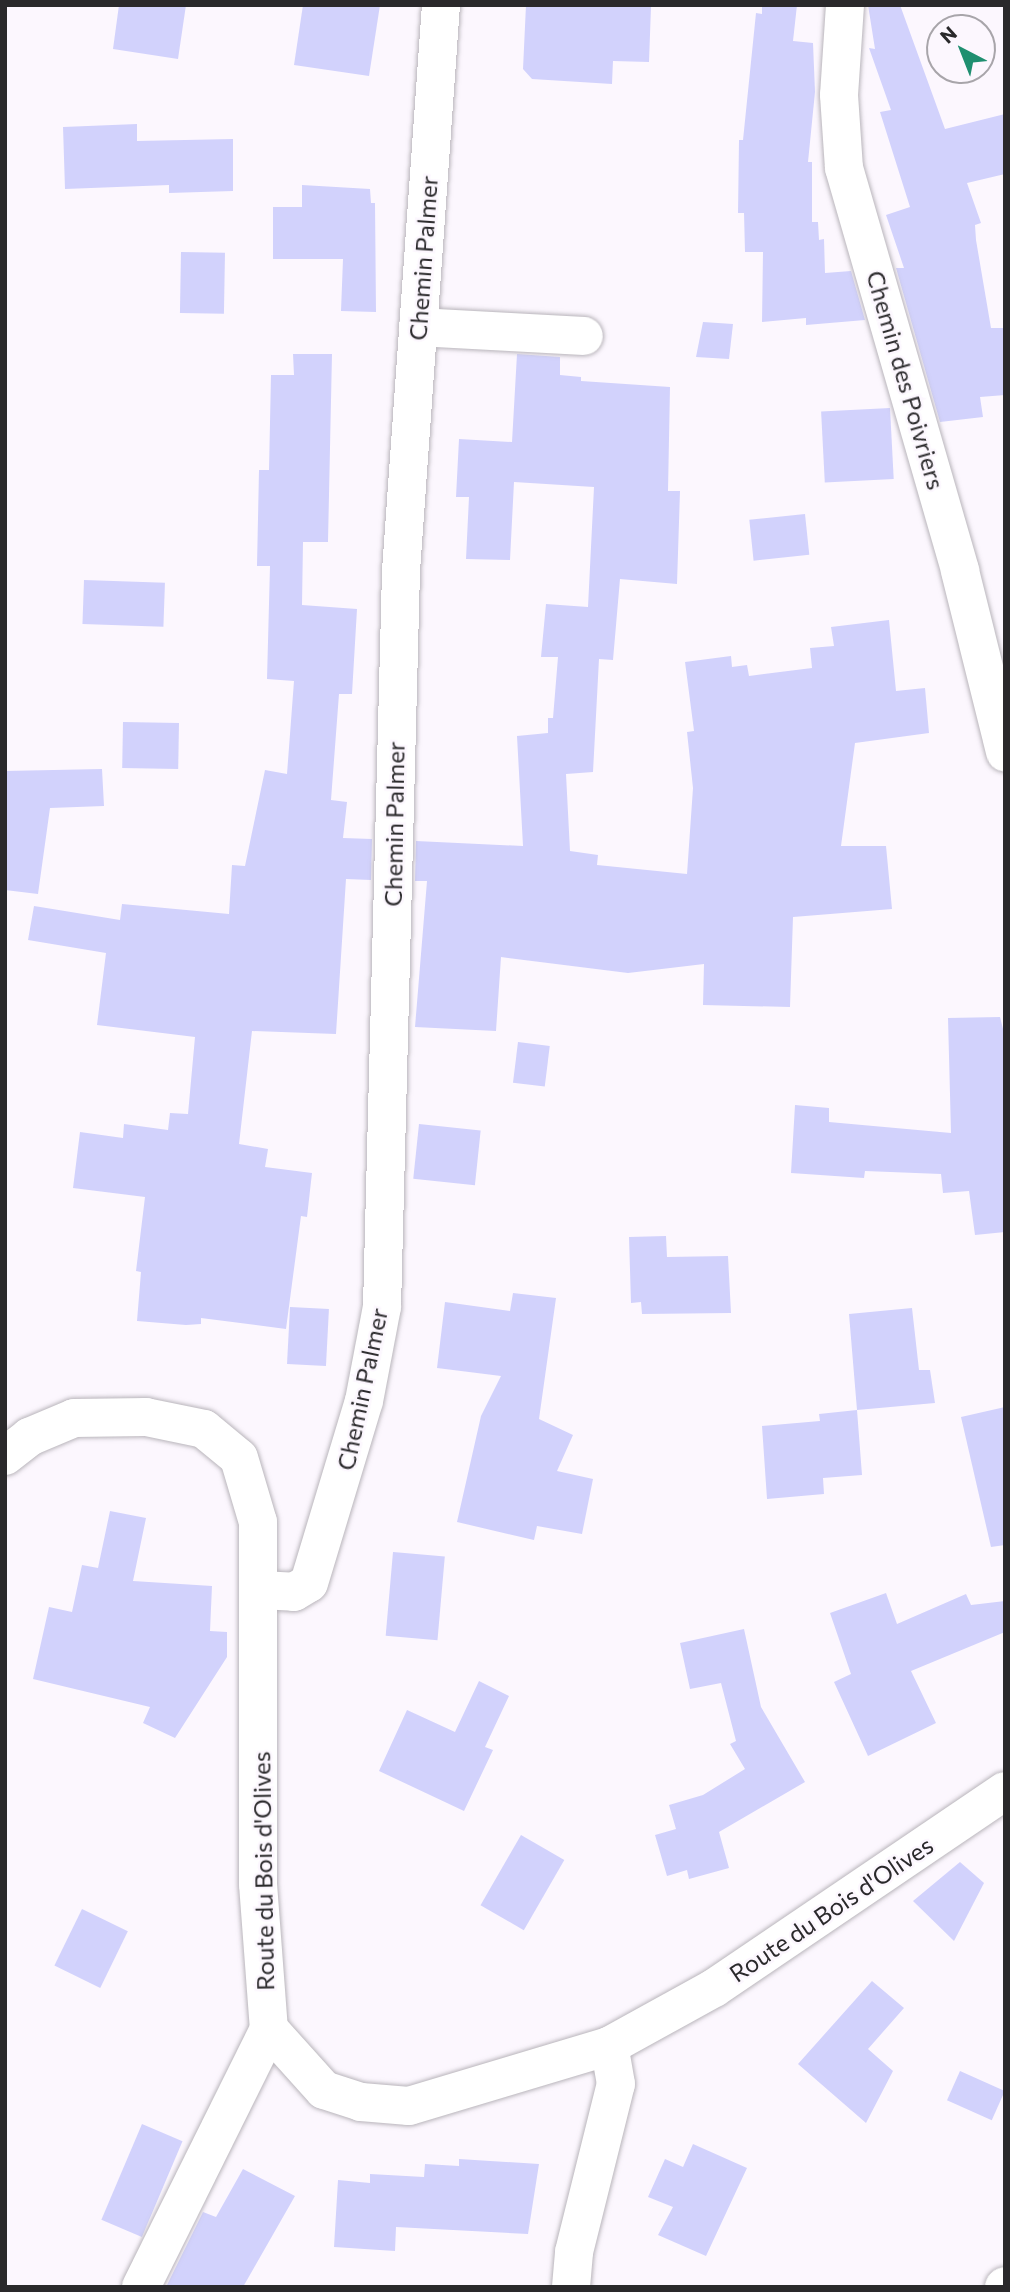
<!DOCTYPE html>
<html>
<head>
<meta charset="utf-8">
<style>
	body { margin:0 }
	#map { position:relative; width:1010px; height:2292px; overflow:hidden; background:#fcf7fe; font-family:Commissioner,sans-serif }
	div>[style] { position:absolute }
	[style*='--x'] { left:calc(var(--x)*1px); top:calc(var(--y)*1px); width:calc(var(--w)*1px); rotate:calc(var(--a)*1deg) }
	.building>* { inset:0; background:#d2d2fc; transform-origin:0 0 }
	.roads { filter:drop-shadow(0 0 2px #b9b5bb) drop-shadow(0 0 2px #b9b5bb) }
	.minor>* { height:38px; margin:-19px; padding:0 19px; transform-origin:19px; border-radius:19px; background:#fff }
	span { translate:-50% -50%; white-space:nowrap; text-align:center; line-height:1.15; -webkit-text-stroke:5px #fcf7fe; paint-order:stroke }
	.street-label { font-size:24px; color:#2a292b }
	.frame { position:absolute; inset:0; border:7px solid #2a292b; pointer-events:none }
	.north { position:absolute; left:926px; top:14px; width:70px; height:70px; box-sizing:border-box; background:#fcf7fe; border:2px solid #a8a5aa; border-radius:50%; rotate:318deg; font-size:19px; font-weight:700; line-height:28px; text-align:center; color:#2a292b }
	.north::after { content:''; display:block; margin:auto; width:24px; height:32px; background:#1f8f70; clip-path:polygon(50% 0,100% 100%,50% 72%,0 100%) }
</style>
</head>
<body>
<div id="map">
	<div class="building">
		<div style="clip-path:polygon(119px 5px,186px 5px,178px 59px,113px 49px)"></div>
		<div style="clip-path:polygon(303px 5px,380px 5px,369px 76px,294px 65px)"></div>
		<div style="clip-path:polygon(526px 5px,651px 7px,649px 62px,613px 61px,612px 84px,532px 79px,523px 69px)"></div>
		<div style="clip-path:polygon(762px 5px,797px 5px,793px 41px,813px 43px,815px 92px,808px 162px,812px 162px,812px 222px,818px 222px,819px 240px,824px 239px,825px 273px,851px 271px,865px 320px,806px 325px,806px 318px,762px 322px,763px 252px,745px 252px,744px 213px,738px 213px,739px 140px,743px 140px,756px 13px,762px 14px)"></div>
		<div style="clip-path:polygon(868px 5px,900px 5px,945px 129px,1005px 114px,1005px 174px,967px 183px,981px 223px,975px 225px,976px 240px,991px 328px,1005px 328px,1005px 395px,980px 397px,983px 417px,940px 422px,896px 268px,904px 268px,886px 215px,910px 207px,880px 112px,891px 110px,869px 48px,875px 49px)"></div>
		<div style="clip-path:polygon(137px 124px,137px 141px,233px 139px,233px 191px,169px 193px,169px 185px,65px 189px,63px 127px)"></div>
		<div style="clip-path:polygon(302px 185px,370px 189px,371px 203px,375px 203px,376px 312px,341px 311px,343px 259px,273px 259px,273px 207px,302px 207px)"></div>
		<div style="left:181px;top:252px;width:44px;height:61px;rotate:1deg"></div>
		<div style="clip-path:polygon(703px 322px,733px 324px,729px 359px,696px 357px)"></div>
		<div style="clip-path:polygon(293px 354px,332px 354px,328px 542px,303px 542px,302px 605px,357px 609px,352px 694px,339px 694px,331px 800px,347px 802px,343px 838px,372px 839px,371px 880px,346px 879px,336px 1034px,252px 1031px,239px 1144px,268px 1149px,265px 1167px,312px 1173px,307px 1217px,301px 1216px,286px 1329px,201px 1318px,201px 1324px,186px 1325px,137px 1321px,141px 1272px,136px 1271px,145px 1197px,73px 1188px,80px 1132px,123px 1138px,124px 1124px,168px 1130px,170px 1113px,188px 1114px,195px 1037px,97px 1025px,106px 953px,28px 940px,34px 906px,120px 920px,122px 904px,229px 914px,232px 865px,245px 866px,265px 770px,287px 774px,294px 681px,267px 679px,270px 566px,257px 566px,259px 470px,269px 470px,271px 375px,294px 375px)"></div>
		<div style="clip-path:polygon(517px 354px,560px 357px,560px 375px,581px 377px,581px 381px,670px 387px,668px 491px,680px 491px,677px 584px,620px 579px,613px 660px,599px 659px,593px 772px,566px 774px,570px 851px,598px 855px,597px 865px,687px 874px,693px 788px,687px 732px,694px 731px,685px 662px,731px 656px,732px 667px,747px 665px,749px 676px,812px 668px,810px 648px,834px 646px,831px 627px,889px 620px,896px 691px,925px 688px,929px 733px,855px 743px,841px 846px,886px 846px,892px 909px,793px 917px,790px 1007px,703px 1005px,704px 964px,628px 973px,501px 957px,496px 1031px,415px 1027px,427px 881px,415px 881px,416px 841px,523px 846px,517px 736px,548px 733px,548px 718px,553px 718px,558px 657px,541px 657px,546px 604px,588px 607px,594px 487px,514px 482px,510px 560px,466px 559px,469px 497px,456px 497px,459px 439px,512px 442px)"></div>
		<div style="left:890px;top:408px;width:71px;height:69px;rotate:87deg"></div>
		<div style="left:805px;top:514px;width:41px;height:56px;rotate:84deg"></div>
		<div style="left:84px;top:580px;width:81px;height:44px;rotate:2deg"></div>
		<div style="left:123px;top:722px;width:56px;height:46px;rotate:1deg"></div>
		<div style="clip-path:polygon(102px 769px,104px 806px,50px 808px,38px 894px,5px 890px,5px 771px)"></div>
		<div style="clip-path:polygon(1000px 1017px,1005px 1037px,1005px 1232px,975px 1235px,969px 1191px,943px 1193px,941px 1174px,865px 1171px,864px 1178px,791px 1173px,795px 1105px,829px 1108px,829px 1122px,951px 1133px,948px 1018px)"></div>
		<div style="left:518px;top:1042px;width:32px;height:41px;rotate:7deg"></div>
		<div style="left:419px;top:1124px;width:62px;height:55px;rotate:6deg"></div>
		<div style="clip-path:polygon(666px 1236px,667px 1257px,728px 1256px,731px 1313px,642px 1314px,641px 1302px,631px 1303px,629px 1237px)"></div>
		<div style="clip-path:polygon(513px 1293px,556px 1298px,539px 1419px,573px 1435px,557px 1471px,593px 1479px,582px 1534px,537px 1526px,534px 1540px,457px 1522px,481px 1416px,501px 1376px,437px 1368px,445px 1302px,510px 1311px)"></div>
		<div style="left:290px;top:1307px;width:39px;height:57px;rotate:3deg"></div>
		<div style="clip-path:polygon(912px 1308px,919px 1370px,930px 1370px,935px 1403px,857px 1410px,849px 1314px)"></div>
		<div style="clip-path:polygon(1005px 1407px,1005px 1545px,991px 1547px,961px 1417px)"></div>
		<div style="clip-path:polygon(857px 1410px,862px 1475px,823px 1478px,824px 1494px,767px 1499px,762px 1426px,820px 1421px,819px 1414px)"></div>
		<div style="clip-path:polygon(110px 1511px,146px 1518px,133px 1581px,212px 1586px,210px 1631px,227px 1632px,227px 1657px,175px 1738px,143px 1723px,150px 1707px,33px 1679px,49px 1607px,72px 1612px,82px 1565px,98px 1568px)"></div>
		<div style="left:393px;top:1552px;width:52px;height:84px;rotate:5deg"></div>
		<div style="clip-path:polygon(886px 1593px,897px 1624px,966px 1594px,971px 1605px,1005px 1601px,1005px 1632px,911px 1671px,936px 1723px,868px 1756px,834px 1682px,851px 1674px,830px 1613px)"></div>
		<div style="clip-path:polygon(744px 1629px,761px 1707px,805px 1782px,719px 1832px,729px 1868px,689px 1879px,687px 1870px,667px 1876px,655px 1835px,676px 1829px,669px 1805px,703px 1795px,745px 1769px,730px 1744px,736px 1741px,721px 1683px,690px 1689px,680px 1643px)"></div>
		<div style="clip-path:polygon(479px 1681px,509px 1696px,485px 1747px,493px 1750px,464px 1811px,379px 1771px,407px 1710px,455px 1732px)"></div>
		<div style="left:521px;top:1835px;width:50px;height:81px;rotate:30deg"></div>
		<div style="clip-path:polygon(960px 1862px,984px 1883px,954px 1941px,913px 1901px)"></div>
		<div style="left:82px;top:1909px;width:51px;height:63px;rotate:26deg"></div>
		<div style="clip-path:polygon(872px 1981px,904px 2008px,868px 2049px,893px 2071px,866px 2123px,798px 2064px)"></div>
		<div style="left:960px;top:2071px;width:49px;height:32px;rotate:24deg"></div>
		<div style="left:142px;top:2124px;width:44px;height:104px;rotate:23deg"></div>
		<div style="clip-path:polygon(693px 2144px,747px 2168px,706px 2256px,658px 2235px,673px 2207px,648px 2197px,665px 2159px,683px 2167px)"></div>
		<div style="clip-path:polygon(459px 2159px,539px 2164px,528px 2234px,396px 2227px,395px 2251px,334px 2247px,338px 2180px,370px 2183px,370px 2174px,424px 2177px,425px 2164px,459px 2166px)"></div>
		<div style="clip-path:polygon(243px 2169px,295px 2196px,243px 2287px,166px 2287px,203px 2212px,216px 2217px)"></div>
	</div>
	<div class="roads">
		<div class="minor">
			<div style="--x:845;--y:5;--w:90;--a:93.8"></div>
			<div style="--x:839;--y:95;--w:73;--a:86.1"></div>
			<div style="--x:844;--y:168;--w:419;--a:73.9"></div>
			<div style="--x:960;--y:571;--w:187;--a:76"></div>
			<div style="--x:418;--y:327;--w:166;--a:3.1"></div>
			<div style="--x:5;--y:1456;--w:31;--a:-38"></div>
			<div style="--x:29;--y:1437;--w:49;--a:-22.9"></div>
			<div style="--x:74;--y:1418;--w:72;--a:-0.8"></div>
			<div style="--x:146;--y:1417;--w:59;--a:11.7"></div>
			<div style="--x:204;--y:1429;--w:45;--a:39.6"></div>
			<div style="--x:239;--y:1458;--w:67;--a:73.5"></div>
			<div style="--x:258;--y:1522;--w:362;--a:90"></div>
			<div style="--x:258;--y:1884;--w:145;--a:85.7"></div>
			<div style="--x:269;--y:2029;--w:82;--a:48"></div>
			<div style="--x:324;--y:2090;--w:39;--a:18"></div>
			<div style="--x:361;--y:2102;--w:48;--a:4.8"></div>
			<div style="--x:409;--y:2106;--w:209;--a:-16.7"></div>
			<div style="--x:609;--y:2046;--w:120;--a:-28.9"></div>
			<div style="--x:714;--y:1988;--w:351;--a:-34.1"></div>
			<div style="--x:260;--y:1590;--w:34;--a:3"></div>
			<div style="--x:294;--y:1592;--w:17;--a:-31"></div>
			<div style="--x:309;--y:1583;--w:190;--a:-73.2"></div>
			<div style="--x:364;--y:1401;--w:96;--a:-79.2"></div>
			<div style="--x:382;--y:1307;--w:736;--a:-88.52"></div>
			<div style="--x:401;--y:571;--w:567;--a:-85.96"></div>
			<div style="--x:141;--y:2287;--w:288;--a:-63.6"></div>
			<div style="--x:571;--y:2287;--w:35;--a:-85"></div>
			<div style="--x:574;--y:2252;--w:173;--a:-76"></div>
			<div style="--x:616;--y:2084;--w:39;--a:-100"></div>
			<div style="--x:1004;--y:2287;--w:1;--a:-45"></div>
		</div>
	</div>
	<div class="street-label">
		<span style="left:423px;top:258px;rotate:-86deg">Chemin Palmer</span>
		<span style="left:906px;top:380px;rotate:74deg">Chemin des Poivriers</span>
		<span style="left:394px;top:824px;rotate:-89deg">Chemin Palmer</span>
		<span style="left:362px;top:1389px;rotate:-78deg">Chemin Palmer</span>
		<span style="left:263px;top:1871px;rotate:-91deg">Route du Bois d'Olives</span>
		<span style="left:831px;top:1909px;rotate:-34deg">Route du Bois d'Olives</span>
	</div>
	<div class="frame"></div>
	<div class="north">N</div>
</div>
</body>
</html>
